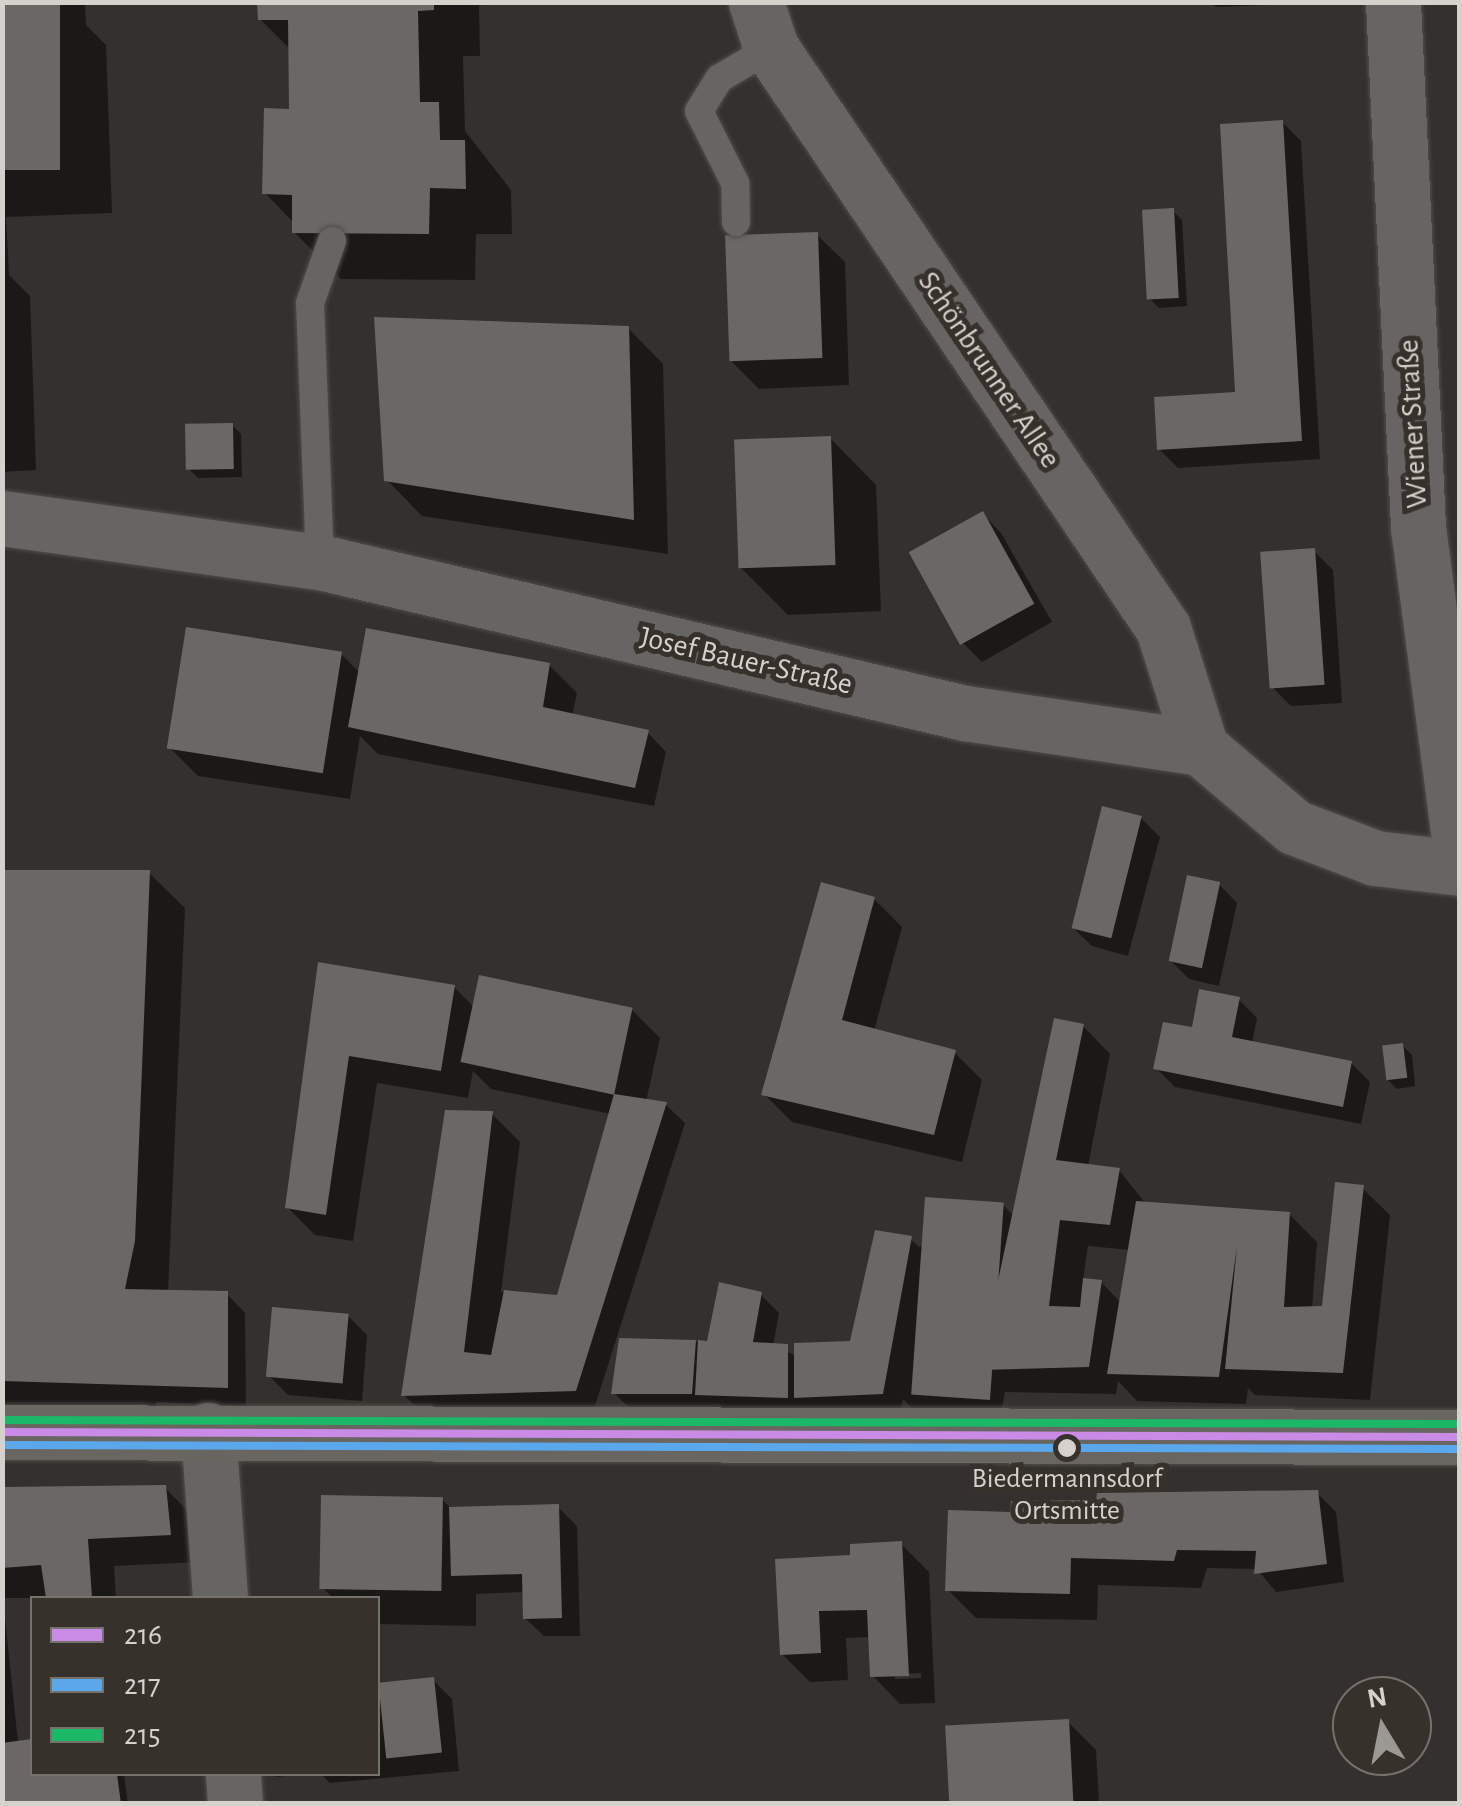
<!DOCTYPE html>
<html>
<head>
<meta charset="utf-8">
<style>
	body { margin:0 }
	#map { position:relative; width:1462px; height:1806px; overflow:hidden; background:#33302d; font-family:"Alegreya Sans",sans-serif }
	div>[style] { position:absolute }
	[style*='--x'] { left:calc(var(--x)*1px); top:calc(var(--y)*1px); width:calc(var(--w)*1px); rotate:calc(var(--a)*1deg) }
	.shadow>* { inset:0; background:#0007 }
	.building>* { inset:0; background:#6a6765; transform-origin:0 0 }
	.roads { filter:drop-shadow(0 0 2px #4f4d4a) drop-shadow(0 0 2px #4f4d4a) }
	.lane>* { height:28px; margin:-14px; padding:0 14px; transform-origin:14px; border-radius:14px; background:#676563 }
	.street>* { height:55px; margin:-27.5px; padding:0 27.5px; transform-origin:27.5px; border-radius:27.5px; background:#676563 }
	.secondary>* { height:55px; margin:-27.5px; padding:0 27.5px; transform-origin:27.5px; border-radius:27.5px; background:#696661 }
	.bus-1>* { height:8px; margin:-4px; padding:0 4px; transform-origin:4px; border-radius:4px; background:#ca8be6 }
	.bus-2>* { height:8px; margin:-4px; padding:0 4px; transform-origin:4px; border-radius:4px; background:#5aa8eb }
	.bus-3>* { height:8px; margin:-4px; padding:0 4px; transform-origin:4px; border-radius:4px; background:#1ab867 }
	.dots>* { width:28px; height:28px; translate:-50% -50%; box-sizing:border-box; border:5px solid #36312a; border-radius:50% }
	span { translate:-50% -50%; white-space:nowrap; text-align:center; line-height:1.15; -webkit-text-stroke:10px #36312a; paint-order:stroke }
	.bus-label { font-size:28px; color:#d5d2cd }
	.street-label { font-size:30px; color:#d5d2cd }
	.frame { position:absolute; inset:0; border:5px solid #d5d2cd; pointer-events:none }
	.legend { position:absolute; left:30px; top:1596px; width:350px; height:180px; box-sizing:border-box; background:#36312a; border:2px solid #76716b; margin:0; padding:12px 18px; list-style:none; font-size:30px; color:#d5d2cd }
	.legend li { display:flex; align-items:center; gap:20px; height:50px }
	.legend b { width:50px; border:2px solid #76716b }
	.north { position:absolute; left:1332px; top:1676px; width:100px; height:100px; box-sizing:border-box; background:#36312a; border:2px solid #76716b; border-radius:50%; rotate:350deg; font-size:28px; font-weight:700; line-height:40px; text-align:center; color:#d5d2cd }
	.north::after { content:''; display:block; margin:auto; width:35px; height:45px; background:#9c9995; clip-path:polygon(50% 0,100% 100%,50% 72%,0 100%) }
</style>
</head>
<body>
<div id="map">
	<div class="shadow">
		<div style="clip-path:polygon(2px 2px,85px 2px,86px 25px,106px 45px,112px 213px,6px 217px,9px 275px,30px 296px,36px 470px,2px 472px)"></div>
		<div style="clip-path:polygon(260px 2px,491px 2px,479px 6px,480px 56px,463px 56px,465px 131px,511px 190px,512px 234px,476px 234px,475px 280px,341px 279px,294px 232px,294px 223px,265px 193px,291px 111px,291px 50px,260px 19px)"></div>
		<div style="clip-path:polygon(1211px 2px,1315px 2px,1315px 3px,1216px 7px)"></div>
		<div style="clip-path:polygon(1282px 122px,1301px 141px,1320px 459px,1178px 468px,1159px 449px,1237px 394px)"></div>
		<div style="clip-path:polygon(1173px 211px,1182px 220px,1187px 306px,1159px 308px,1150px 299px)"></div>
		<div style="clip-path:polygon(817px 235px,845px 262px,849px 385px,759px 389px,731px 361px)"></div>
		<div style="clip-path:polygon(628px 328px,663px 364px,668px 554px,422px 516px,387px 480px)"></div>
		<div style="clip-path:polygon(232px 425px,241px 434px,242px 477px,198px 478px,189px 469px)"></div>
		<div style="clip-path:polygon(830px 438px,876px 485px,881px 611px,788px 615px,741px 568px)"></div>
		<div style="clip-path:polygon(983px 514px,1001px 533px,1052px 622px,982px 662px,963px 643px)"></div>
		<div style="clip-path:polygon(1314px 551px,1333px 570px,1342px 703px,1291px 706px,1272px 687px)"></div>
		<div style="clip-path:polygon(340px 653px,360px 673px,549px 665px,577px 693px,572px 716px,648px 733px,666px 752px,654px 806px,378px 754px,360px 736px,350px 799px,198px 776px,170px 748px)"></div>
		<div style="clip-path:polygon(1141px 818px,1160px 837px,1128px 956px,1092px 946px,1073px 928px)"></div>
		<div style="clip-path:polygon(2px 873px,149px 873px,185px 908px,168px 1292px,227px 1294px,245px 1313px,246px 1406px,156px 1402px,155px 1418px,2px 1415px)"></div>
		<div style="clip-path:polygon(1219px 884px,1237px 903px,1219px 986px,1189px 979px,1170px 960px)"></div>
		<div style="clip-path:polygon(874px 899px,902px 927px,874px 1031px,954px 1052px,982px 1080px,962px 1162px,792px 1122px,764px 1094px)"></div>
		<div style="clip-path:polygon(320px 965px,454px 987px,475px 1008px,632px 1010px,660px 1038px,646px 1102px,666px 1105px,685px 1123px,594px 1409px,432px 1423px,404px 1395px,492px 1114px,520px 1142px,501px 1292px,558px 1298px,611px 1114px,491px 1089px,473px 1071px,468px 1098px,377px 1083px,353px 1241px,315px 1235px,287px 1207px)"></div>
		<div style="clip-path:polygon(1238px 999px,1257px 1018px,1252px 1044px,1351px 1063px,1370px 1082px,1361px 1124px,1175px 1087px,1156px 1068px,1193px 1030px)"></div>
		<div style="clip-path:polygon(evenodd,1083px 1026px,1110px 1054px,1088px 1166px,1119px 1170px,1146px 1204px,1289px 1214px,1317px 1242px,1312px 1309px,1325px 1308px,1362px 1188px,1390px 1215px,1370px 1400px,1255px 1395px,1248px 1388px,1246px 1404px,1137px 1401px,1118px 1381px,1116px 1394px,1005px 1392px,1000px 1419px,922px 1419px,903px 1399px,901px 1412px,815px 1416px,806px 1407px,806px 1416px,717px 1413px,710px 1406px,710px 1412px,633px 1412px,614px 1393px,695px 1342px,709px 1344px,760px 1294px,779px 1313px,773px 1346px,797px 1356px,852px 1344px,910px 1239px,919px 1247px,1003px 1205px,1014px 1216px,1083px 1026px,1088px 1246px,1130px 1250px,1121px 1303px,1101px 1282px,1083px 1280px,1088px 1246px)"></div>
		<div style="clip-path:polygon(1403px 1046px,1412px 1055px,1415px 1086px,1397px 1089px,1388px 1080px)"></div>
		<div style="clip-path:polygon(348px 1316px,367px 1335px,362px 1401px,288px 1395px,269px 1376px)"></div>
		<div style="clip-path:polygon(165px 1488px,193px 1516px,198px 1562px,114px 1566px,116px 1598px,3px 1598px,18px 1743px,32px 1742px,32px 1774px,124px 1774px,128px 1804px,2px 1804px,2px 1490px)"></div>
		<div style="clip-path:polygon(1317px 1493px,1336px 1512px,1344px 1582px,1276px 1592px,1257px 1569px,1207px 1568px,1201px 1588px,1098px 1585px,1097px 1620px,976px 1618px,948px 1590px,1012px 1514px)"></div>
		<div style="clip-path:polygon(442px 1499px,452px 1510px,558px 1507px,577px 1526px,580px 1636px,544px 1636px,525px 1618px,525px 1592px,476px 1594px,476px 1626px,378px 1624px,378px 1598px,333px 1598px,323px 1588px)"></div>
		<div style="clip-path:polygon(evenodd,901px 1544px,929px 1572px,935px 1703px,900px 1704px,873px 1676px,871px 1637px,846px 1638px,848px 1680px,810px 1682px,782px 1654px,853px 1557px,901px 1544px,921px 1673px,921px 1678px,895px 1679px,895px 1674px,921px 1673px)"></div>
		<div style="clip-path:polygon(433px 1680px,452px 1699px,459px 1771px,330px 1783px,321px 1774px,378px 1774px,378px 1685px)"></div>
		<div style="clip-path:polygon(1068px 1722px,1096px 1750px,1099px 1804px,952px 1804px)"></div>
		<div style="clip-path:polygon(273px 1774px,306px 1774px,276px 1777px)"></div>
	</div>
	<div class="building">
		<div style="left:2px;top:2px;width:58px;height:168px"></div>
		<div style="clip-path:polygon(257px 2px,434px 2px,434px 10px,418px 11px,420px 102px,439px 102px,440px 140px,465px 140px,466px 189px,430px 188px,429px 234px,292px 233px,292px 195px,262px 194px,264px 108px,289px 109px,288px 20px,258px 20px)"></div>
		<div style="clip-path:polygon(1283px 120px,1302px 441px,1157px 450px,1154px 397px,1235px 392px,1220px 124px)"></div>
		<div style="left:1174px;top:208px;width:90px;height:32px;rotate:87deg"></div>
		<div style="left:818px;top:232px;width:126px;height:93px;rotate:88deg"></div>
		<div style="clip-path:polygon(374px 317px,629px 326px,634px 520px,384px 481px)"></div>
		<div style="left:233px;top:423px;width:46px;height:48px;rotate:89deg"></div>
		<div style="left:831px;top:436px;width:129px;height:97px;rotate:88deg"></div>
		<div style="left:983px;top:511px;width:106px;height:85px;rotate:61deg"></div>
		<div style="left:1315px;top:548px;width:137px;height:55px;rotate:86deg"></div>
		<div style="left:186px;top:627px;width:158px;height:123px;rotate:9deg"></div>
		<div style="clip-path:polygon(366px 628px,550px 663px,543px 707px,649px 730px,635px 788px,348px 727px)"></div>
		<div style="left:1102px;top:806px;width:41px;height:126px;rotate:14deg"></div>
		<div style="clip-path:polygon(2px 870px,150px 870px,135px 1241px,125px 1289px,228px 1291px,228px 1388px,2px 1381px)"></div>
		<div style="left:1187px;top:875px;width:34px;height:88px;rotate:12deg"></div>
		<div style="clip-path:polygon(821px 882px,875px 897px,842px 1020px,956px 1050px,934px 1135px,761px 1095px)"></div>
		<div style="clip-path:polygon(318px 962px,455px 985px,441px 1071px,349px 1056px,326px 1215px,285px 1208px)"></div>
		<div style="left:479px;top:975px;width:157px;height:89px;rotate:12deg"></div>
		<div style="clip-path:polygon(1199px 989px,1240px 997px,1232px 1037px,1352px 1061px,1343px 1107px,1153px 1069px,1163px 1022px,1192px 1027px)"></div>
		<div style="clip-path:polygon(1054px 1018px,1084px 1024px,1056px 1160px,1120px 1168px,1110px 1225px,1060px 1220px,1049px 1306px,1080px 1307px,1083px 1278px,1102px 1280px,1089px 1367px,979px 1370px)"></div>
		<div style="left:1403px;top:1043px;width:35px;height:21px;rotate:83deg"></div>
		<div style="clip-path:polygon(614px 1094px,667px 1102px,576px 1391px,401px 1396px,445px 1110px,493px 1111px,464px 1352px,491px 1355px,504px 1290px,557px 1295px)"></div>
		<div style="clip-path:polygon(1335px 1182px,1364px 1185px,1343px 1373px,1225px 1369px,1237px 1246px,1219px 1377px,1107px 1374px,1136px 1201px,1290px 1212px,1284px 1307px,1322px 1306px)"></div>
		<div style="left:925px;top:1197px;width:79px;height:198px;rotate:4deg"></div>
		<div style="clip-path:polygon(875px 1230px,912px 1236px,883px 1394px,794px 1398px,794px 1343px,850px 1341px)"></div>
		<div style="clip-path:polygon(719px 1282px,762px 1292px,753px 1342px,788px 1344px,788px 1398px,695px 1395px,698px 1340px,707px 1341px)"></div>
		<div style="left:272px;top:1307px;width:77px;height:70px;rotate:5deg"></div>
		<div style="clip-path:polygon(619px 1338px,696px 1340px,692px 1394px,611px 1394px)"></div>
		<div style="clip-path:polygon(166px 1485px,171px 1535px,88px 1539px,92px 1598px,46px 1598px,41px 1565px,2px 1568px,2px 1487px)"></div>
		<div style="clip-path:polygon(1318px 1490px,1327px 1564px,1254px 1574px,1256px 1551px,1177px 1550px,1174px 1561px,1071px 1558px,1070px 1594px,945px 1591px,948px 1510px,1010px 1512px,1011px 1501px,1096px 1500px,1097px 1493px)"></div>
		<div style="left:321px;top:1495px;width:122px;height:94px;rotate:1deg"></div>
		<div style="clip-path:polygon(559px 1504px,562px 1618px,523px 1619px,522px 1574px,451px 1576px,449px 1507px)"></div>
		<div style="clip-path:polygon(902px 1541px,909px 1676px,870px 1677px,867px 1610px,819px 1611px,821px 1653px,780px 1655px,775px 1559px,850px 1555px,850px 1544px)"></div>
		<div style="left:434px;top:1677px;width:76px;height:56px;rotate:84deg"></div>
		<div style="left:1069px;top:1719px;width:85px;height:124px;rotate:87deg"></div>
		<div style="clip-path:polygon(32px 1739px,32px 1774px,117px 1774px,121px 1804px,2px 1804px,2px 1743px)"></div>
	</div>
	<div class="roads">
		<div class="lane">
			<div style="--x:736;--y:222;--w:39;--a:-91"></div>
			<div style="--x:735;--y:183;--w:80;--a:-116.6"></div>
			<div style="--x:699;--y:111;--w:39;--a:-58"></div>
			<div style="--x:720;--y:78;--w:59;--a:-30.5"></div>
			<div style="--x:320;--y:562;--w:259;--a:-92.2"></div>
			<div style="--x:310;--y:303;--w:66;--a:-70.5"></div>
		</div>
		<div class="street">
			<div style="--x:756;--y:2;--w:48;--a:71.9"></div>
			<div style="--x:771;--y:48;--w:700;--a:55.95"></div>
			<div style="--x:1163;--y:628;--w:126;--a:72.4"></div>
			<div style="--x:1393;--y:2;--w:526;--a:87.27"></div>
			<div style="--x:1418;--y:527;--w:320;--a:82.5"></div>
			<div style="--x:2;--y:518;--w:321;--a:7.9"></div>
			<div style="--x:320;--y:562;--w:662;--a:13.18"></div>
			<div style="--x:965;--y:713;--w:239;--a:8.4"></div>
			<div style="--x:1201;--y:748;--w:122;--a:40.3"></div>
			<div style="--x:1294;--y:827;--w:87;--a:20.9"></div>
			<div style="--x:1375;--y:858;--w:86;--a:6.7"></div>
			<div style="--x:208;--y:1430;--w:168;--a:85.9"></div>
			<div style="--x:233;--y:1774;--w:30;--a:86"></div>
		</div>
		<div class="secondary">
			<div style="--x:2;--y:1432;--w:1458;--a:0.2"></div>
		</div>
	</div>
	<div class="bus-1">
		<div style="--x:2;--y:1432;--w:1458;--a:0.2"></div>
	</div>
	<div class="bus-2">
		<div style="--x:2;--y:1445;--w:1458;--a:0.16"></div>
	</div>
	<div class="bus-3">
		<div style="--x:2;--y:1420;--w:1458;--a:0.16"></div>
	</div>
	<div class="dots">
		<div style="left:1067px;top:1448px;background:#d5d2cd"></div>
	</div>
	<div class="bus-label">
		<span style="left:1067px;top:1495px">Biedermannsdorf<br>Ortsmitte</span>
	</div>
	<div class="street-label">
		<span style="left:989px;top:370px;rotate:56deg">Schönbrunner Allee</span>
		<span style="left:1413px;top:424px;rotate:-93deg">Wiener Straße</span>
		<span style="left:746px;top:661px;rotate:13deg">Josef Bauer-Straße</span>
	</div>
	<div class="frame"></div>
	<ul class="legend">
	<li><b style="height:12px;background:#ca8be6"></b>216</li>
	<li><b style="height:12px;background:#5aa8eb"></b>217</li>
	<li><b style="height:12px;background:#1ab867"></b>215</li>
	</ul>
	<div class="north">N</div>
</div>
</body>
</html>
